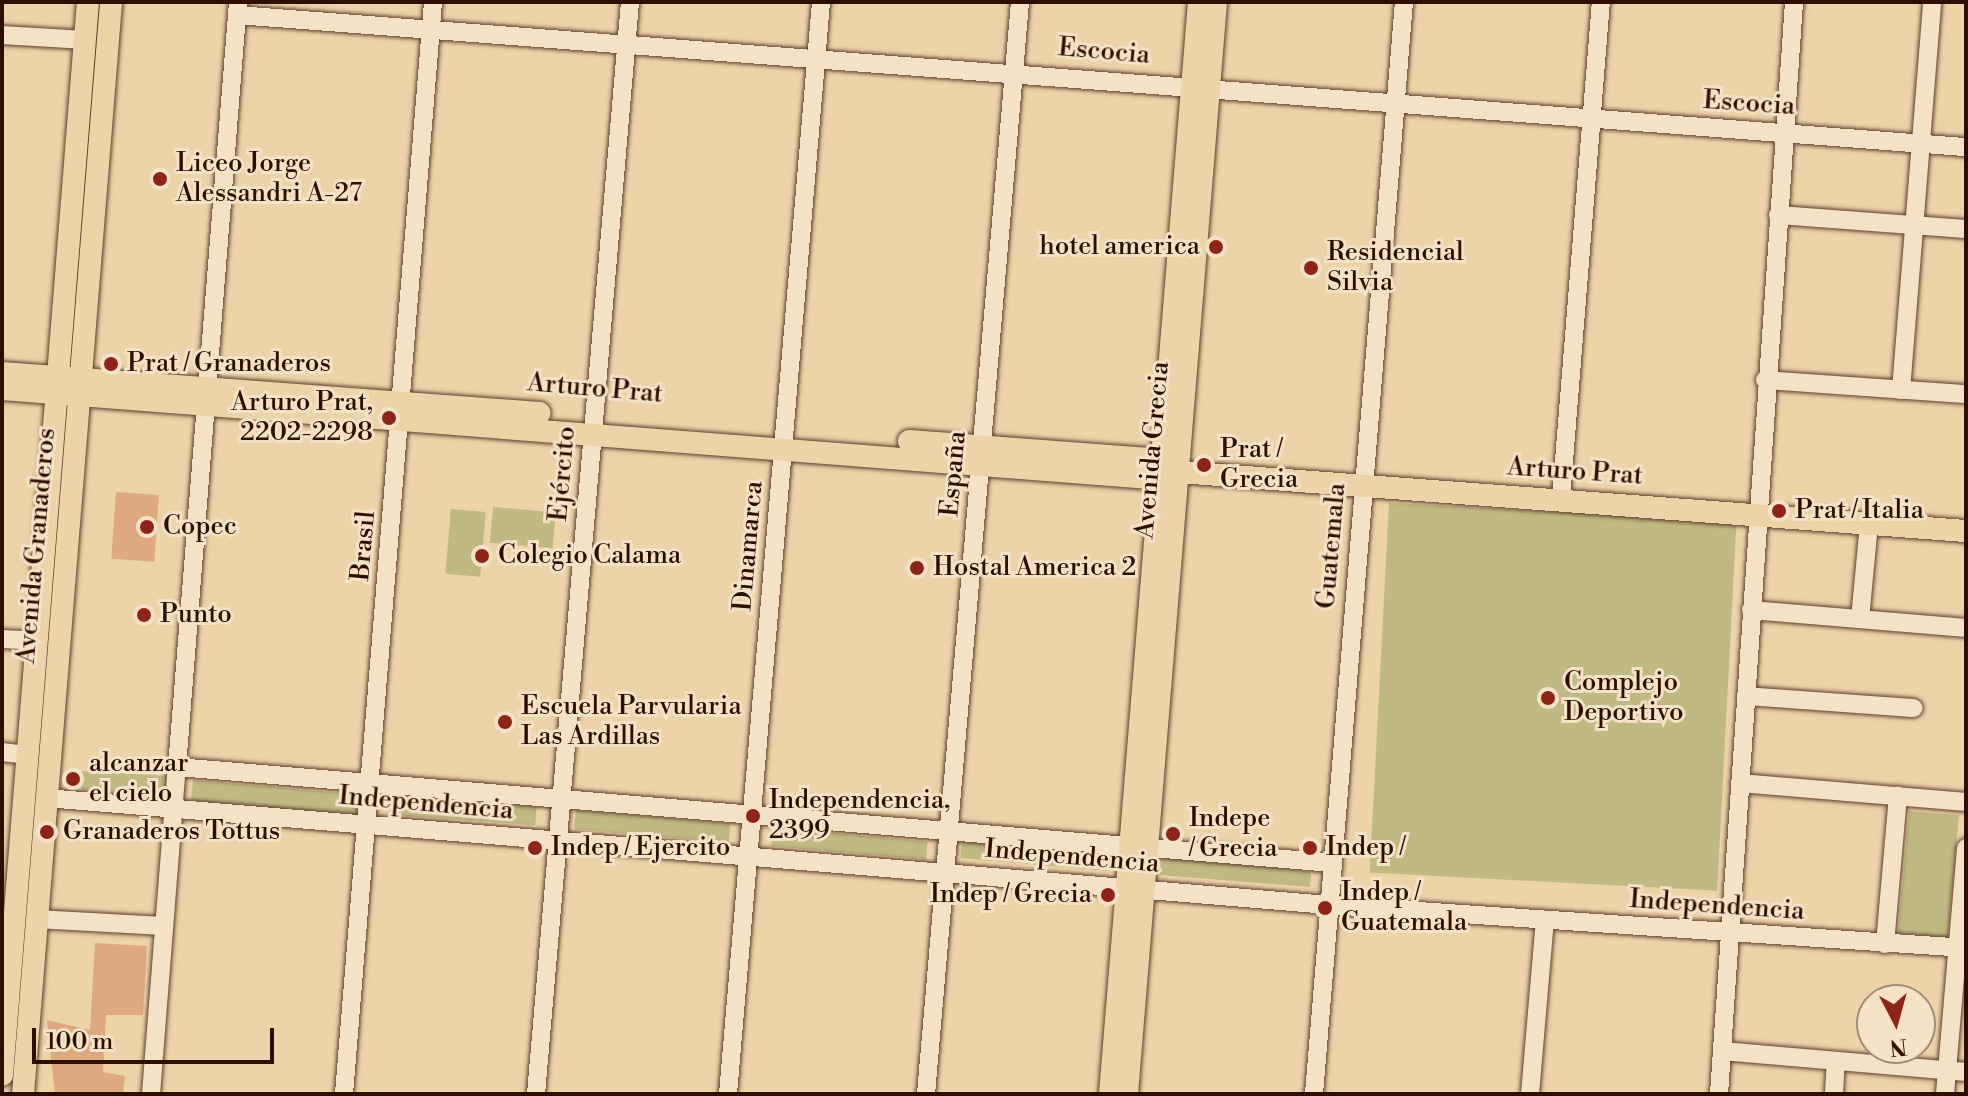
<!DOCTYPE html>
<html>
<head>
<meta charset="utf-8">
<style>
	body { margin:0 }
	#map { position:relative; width:1968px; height:1096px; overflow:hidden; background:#ecd3a8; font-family:"Libre Bodoni",serif }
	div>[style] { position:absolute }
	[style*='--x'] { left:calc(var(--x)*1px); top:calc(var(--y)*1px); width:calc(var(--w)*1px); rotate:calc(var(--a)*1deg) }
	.green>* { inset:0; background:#bfba83; transform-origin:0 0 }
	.building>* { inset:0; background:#dea881; transform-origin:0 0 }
	.roads { filter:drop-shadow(0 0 2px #5d3f2b) drop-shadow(0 0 2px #5d3f2b) }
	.minor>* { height:18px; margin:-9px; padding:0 9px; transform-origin:9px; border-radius:9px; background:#f3e2c6 }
	.major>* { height:22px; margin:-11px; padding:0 11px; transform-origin:11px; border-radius:11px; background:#ecd3a8 }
	.dots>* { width:22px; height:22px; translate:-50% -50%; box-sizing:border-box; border:4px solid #f3e2c6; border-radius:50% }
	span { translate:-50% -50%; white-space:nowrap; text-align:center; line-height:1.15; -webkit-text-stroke:6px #f3e2c6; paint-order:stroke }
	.street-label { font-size:26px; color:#2d0e01 }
	.poi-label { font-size:26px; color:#2d0e01 }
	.left { translate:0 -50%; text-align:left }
	.right { translate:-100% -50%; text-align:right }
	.frame { position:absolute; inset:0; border:4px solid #2d0e01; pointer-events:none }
	.north { position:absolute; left:1856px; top:984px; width:80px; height:80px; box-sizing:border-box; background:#f3e2c6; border:2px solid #a48d77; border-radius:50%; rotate:174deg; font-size:22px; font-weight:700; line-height:32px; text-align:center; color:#2d0e01 }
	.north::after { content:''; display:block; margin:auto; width:28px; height:36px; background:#8f2418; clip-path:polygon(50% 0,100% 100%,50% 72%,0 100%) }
	.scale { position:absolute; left:32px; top:1028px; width:242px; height:36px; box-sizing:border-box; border:4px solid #2d0e01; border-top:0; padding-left:10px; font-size:24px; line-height:28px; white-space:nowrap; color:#2d0e01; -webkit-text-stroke:6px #f3e2c6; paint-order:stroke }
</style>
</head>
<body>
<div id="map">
	<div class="green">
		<div style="left:1389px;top:503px;width:348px;height:370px;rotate:3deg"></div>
		<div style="left:493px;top:507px;width:63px;height:36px;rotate:5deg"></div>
		<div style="left:451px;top:509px;width:35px;height:65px;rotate:5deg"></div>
		<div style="clip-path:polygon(82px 771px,168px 776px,166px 798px,81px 789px)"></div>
		<div style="left:193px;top:780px;width:166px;height:21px;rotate:5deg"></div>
		<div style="left:391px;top:796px;width:146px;height:19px;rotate:4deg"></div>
		<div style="left:576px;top:810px;width:155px;height:19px;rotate:5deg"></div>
		<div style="left:1909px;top:811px;width:50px;height:123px;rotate:5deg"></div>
		<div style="left:773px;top:828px;width:155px;height:18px;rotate:5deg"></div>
		<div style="left:962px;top:841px;width:150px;height:17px;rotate:5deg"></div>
		<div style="clip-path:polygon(1163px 856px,1311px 872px,1310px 887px,1160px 875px)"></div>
	</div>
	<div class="building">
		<div style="left:116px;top:492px;width:43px;height:67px;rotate:4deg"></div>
		<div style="clip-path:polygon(95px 943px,147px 946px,143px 1015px,106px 1015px,103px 1072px,125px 1076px,123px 1094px,55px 1094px,47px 1020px,90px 1030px)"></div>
	</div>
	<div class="roads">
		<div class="minor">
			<div style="--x:237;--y:15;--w:1734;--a:4.37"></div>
			<div style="--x:2;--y:35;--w:83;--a:3.4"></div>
			<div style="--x:1778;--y:215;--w:189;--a:4.3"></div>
			<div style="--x:1765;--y:380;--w:201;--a:4"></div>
			<div style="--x:1901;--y:390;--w:389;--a:-85.4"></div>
			<div style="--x:1561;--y:498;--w:498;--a:-85.4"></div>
			<div style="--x:1751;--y:610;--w:216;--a:4.8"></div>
			<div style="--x:1860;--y:619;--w:95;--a:-84.6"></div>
			<div style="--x:2;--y:639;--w:35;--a:3"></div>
			<div style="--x:1746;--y:696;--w:168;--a:4.1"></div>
			<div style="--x:2;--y:752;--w:26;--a:7"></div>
			<div style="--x:177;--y:767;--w:767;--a:-85.44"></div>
			<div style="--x:1740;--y:783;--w:227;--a:4.8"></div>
			<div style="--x:46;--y:798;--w:1287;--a:4.77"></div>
			<div style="--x:1329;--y:905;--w:638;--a:3.86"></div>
			<div style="--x:36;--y:919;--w:128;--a:3.1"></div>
			<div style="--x:1885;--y:944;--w:149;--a:-85"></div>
			<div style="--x:1722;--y:1051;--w:245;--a:4.9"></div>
			<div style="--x:151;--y:1094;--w:328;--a:-85.5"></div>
			<div style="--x:177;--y:767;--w:1160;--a:4.75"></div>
			<div style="--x:344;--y:1094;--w:1096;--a:-85.34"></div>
			<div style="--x:536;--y:1094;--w:1096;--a:-85.08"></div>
			<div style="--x:728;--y:1094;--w:1096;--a:-85.13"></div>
			<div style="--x:926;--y:1094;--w:1096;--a:-85.08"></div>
			<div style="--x:1314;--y:1094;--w:1096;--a:-85.29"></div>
			<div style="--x:1530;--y:1094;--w:175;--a:-85.1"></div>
			<div style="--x:1719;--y:1094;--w:1095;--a:-86.07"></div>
			<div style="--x:1834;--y:1094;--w:33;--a:-87"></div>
			<div style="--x:1945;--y:1094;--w:247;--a:-85.1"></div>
		</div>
		<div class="major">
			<div style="--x:2;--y:373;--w:539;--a:4.25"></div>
			<div style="--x:2;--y:389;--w:1161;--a:4.44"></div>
			<div style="--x:1160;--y:479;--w:20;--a:-20"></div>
			<div style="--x:1179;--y:472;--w:789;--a:4.29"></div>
			<div style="--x:909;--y:441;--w:254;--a:4.3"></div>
			<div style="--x:1162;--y:460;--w:21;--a:35"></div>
			<div style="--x:2;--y:1075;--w:1076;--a:-85.42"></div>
			<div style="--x:23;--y:1094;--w:1096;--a:-85.39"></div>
			<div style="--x:1110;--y:1094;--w:1096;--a:-85.34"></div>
			<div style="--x:1127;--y:1094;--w:1096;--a:-85.34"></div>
		</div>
	</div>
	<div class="dots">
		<div style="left:160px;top:179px;background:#8f2418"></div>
		<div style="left:1216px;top:247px;background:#8f2418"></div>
		<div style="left:1311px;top:268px;background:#8f2418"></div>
		<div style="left:111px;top:364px;background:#8f2418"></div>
		<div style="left:389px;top:418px;background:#8f2418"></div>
		<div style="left:1204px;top:465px;background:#8f2418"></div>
		<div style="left:1779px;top:511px;background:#8f2418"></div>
		<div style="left:147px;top:527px;background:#8f2418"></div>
		<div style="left:482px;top:556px;background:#8f2418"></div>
		<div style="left:917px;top:568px;background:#8f2418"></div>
		<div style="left:144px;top:615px;background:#8f2418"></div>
		<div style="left:1548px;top:698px;background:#8f2418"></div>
		<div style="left:505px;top:722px;background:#8f2418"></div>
		<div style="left:73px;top:779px;background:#8f2418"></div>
		<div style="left:753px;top:816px;background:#8f2418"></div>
		<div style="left:47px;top:832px;background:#8f2418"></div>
		<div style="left:1173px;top:834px;background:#8f2418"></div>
		<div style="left:535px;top:848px;background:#8f2418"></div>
		<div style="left:1310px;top:848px;background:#8f2418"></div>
		<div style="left:1108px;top:895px;background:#8f2418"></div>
		<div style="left:1325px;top:908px;background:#8f2418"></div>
	</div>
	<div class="street-label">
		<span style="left:1104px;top:52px;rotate:5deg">Escocia</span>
		<span style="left:1749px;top:104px;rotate:4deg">Escocia</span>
		<span style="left:595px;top:389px;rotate:5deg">Arturo Prat</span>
		<span style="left:1153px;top:450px;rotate:-85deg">Avenida Grecia</span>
		<span style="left:1575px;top:472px;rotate:4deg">Arturo Prat</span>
		<span style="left:563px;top:474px;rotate:-85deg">Ejército</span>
		<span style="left:954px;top:474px;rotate:-85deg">España</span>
		<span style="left:37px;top:546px;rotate:-85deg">Avenida Granaderos</span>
		<span style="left:364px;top:546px;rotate:-85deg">Brasil</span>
		<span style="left:749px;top:546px;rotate:-85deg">Dinamarca</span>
		<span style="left:1332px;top:546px;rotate:-85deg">Guatemala</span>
		<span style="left:426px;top:804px;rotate:5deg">Independencia</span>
		<span style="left:1072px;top:857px;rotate:5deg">Independencia</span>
		<span style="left:1717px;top:906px;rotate:4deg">Independencia</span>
	</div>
	<div class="poi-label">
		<span class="left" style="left:176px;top:179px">Liceo Jorge<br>Alessandri A-27</span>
		<span class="right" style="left:1200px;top:247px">hotel america</span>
		<span class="left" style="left:1327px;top:268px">Residencial<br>Silvia</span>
		<span class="left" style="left:127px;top:364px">Prat / Granaderos</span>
		<span class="right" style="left:373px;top:418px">Arturo Prat,<br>2202-2298</span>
		<span class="left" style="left:1220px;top:465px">Prat /<br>Grecia</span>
		<span class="left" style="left:1795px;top:511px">Prat / Italia</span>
		<span class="left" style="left:163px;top:527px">Copec</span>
		<span class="left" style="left:498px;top:556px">Colegio Calama</span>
		<span class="left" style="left:933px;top:568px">Hostal America 2</span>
		<span class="left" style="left:160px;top:615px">Punto</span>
		<span class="left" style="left:1564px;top:698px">Complejo<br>Deportivo</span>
		<span class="left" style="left:521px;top:722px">Escuela Parvularia<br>Las Ardillas</span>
		<span class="left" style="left:89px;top:779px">alcanzar<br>el cielo</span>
		<span class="left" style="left:769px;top:816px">Independencia,<br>2399</span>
		<span class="left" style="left:1189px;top:834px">Indepe<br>/ Grecia</span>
		<span class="left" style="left:63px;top:832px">Granaderos Tottus</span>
		<span class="left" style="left:551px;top:848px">Indep / Ejercito</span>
		<span class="left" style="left:1326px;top:848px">Indep /</span>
		<span class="left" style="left:1341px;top:908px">Indep /<br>Guatemala</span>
		<span class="right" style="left:1092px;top:895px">Indep / Grecia</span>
	</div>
	<div class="frame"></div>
	<div class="north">N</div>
	<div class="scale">100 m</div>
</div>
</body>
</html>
